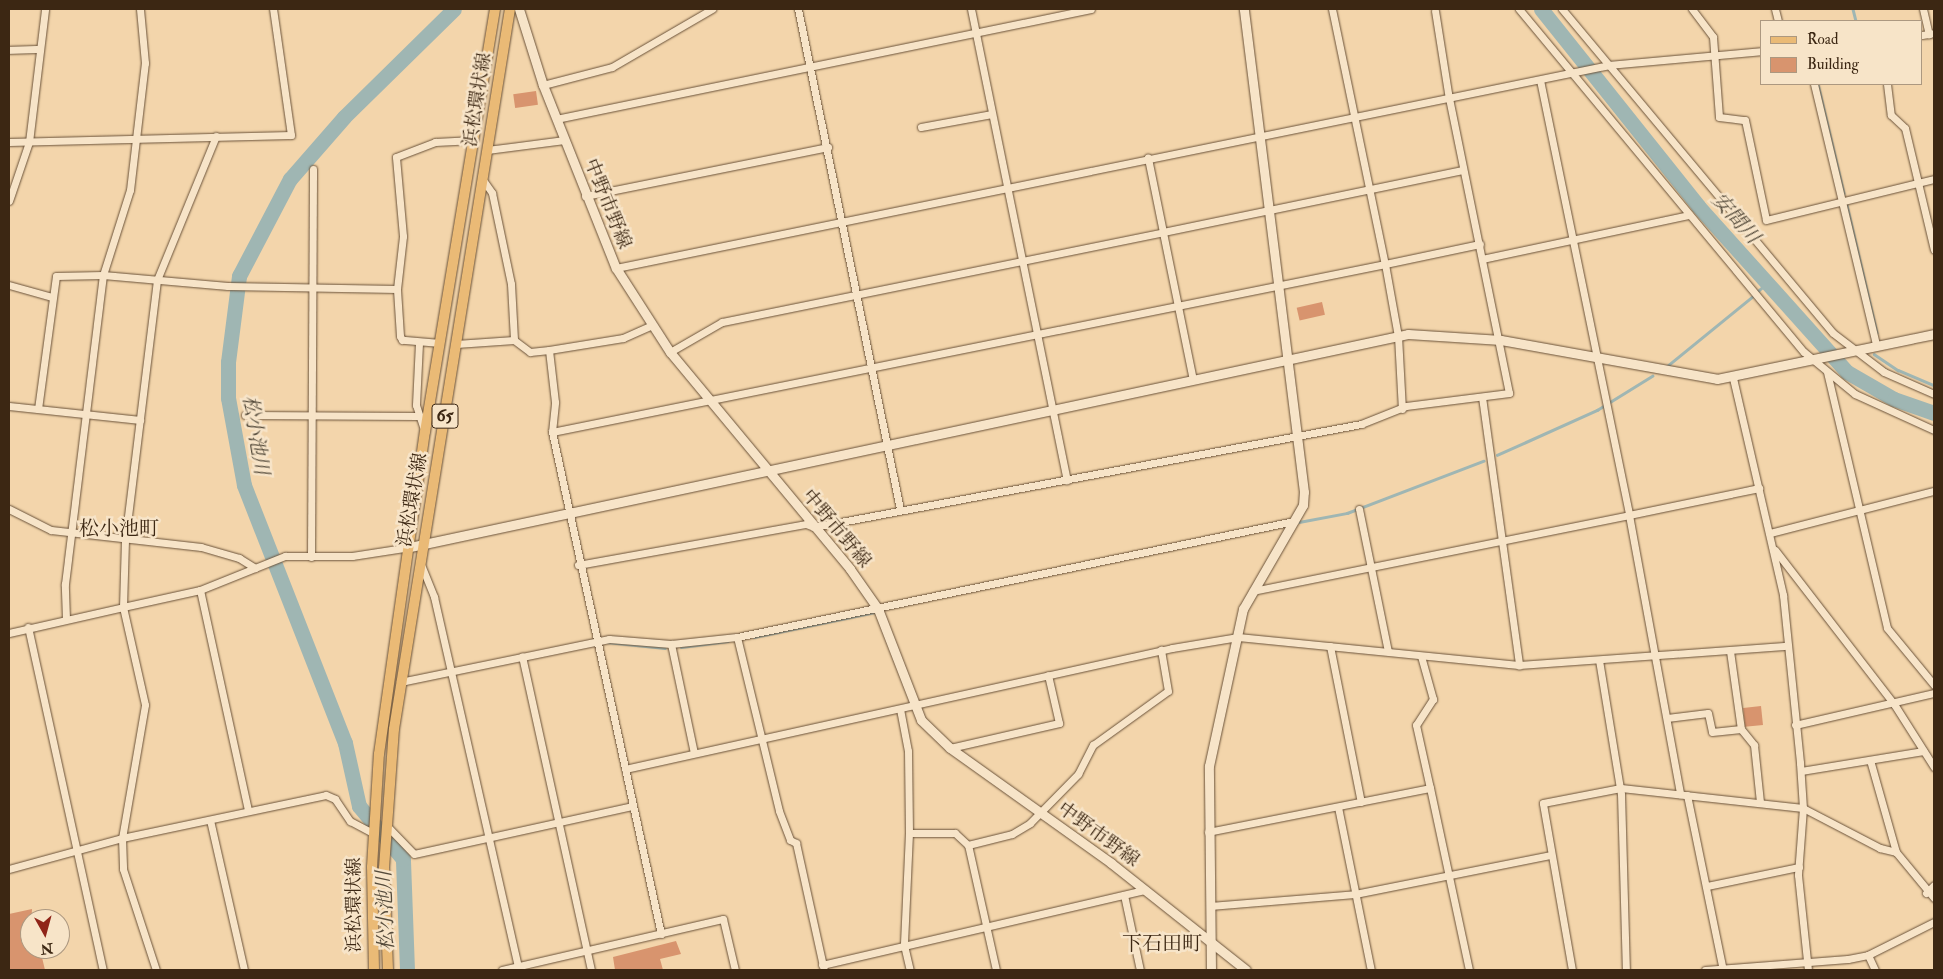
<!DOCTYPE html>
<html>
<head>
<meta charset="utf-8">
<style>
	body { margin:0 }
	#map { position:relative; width:1943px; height:979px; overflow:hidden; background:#f3d5ab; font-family:"IM FELL Double Pica","Noto Serif JP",serif }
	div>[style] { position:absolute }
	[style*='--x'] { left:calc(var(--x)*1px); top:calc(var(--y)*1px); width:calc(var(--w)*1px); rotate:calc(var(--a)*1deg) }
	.stream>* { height:2.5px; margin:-1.25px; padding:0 1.25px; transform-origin:1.25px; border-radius:1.25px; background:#9fb6b3 }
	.river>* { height:15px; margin:-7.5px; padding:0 7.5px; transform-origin:7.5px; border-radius:7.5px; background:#9fb6b3 }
	.building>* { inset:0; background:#d8946e; transform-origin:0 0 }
	.roads { filter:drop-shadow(0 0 1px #6a5239) drop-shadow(0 0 1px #6a5239) }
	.street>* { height:7px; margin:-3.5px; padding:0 3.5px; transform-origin:3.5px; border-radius:3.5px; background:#f7e4c8 }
	.secondary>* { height:9px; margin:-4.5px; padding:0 4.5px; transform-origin:4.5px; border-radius:4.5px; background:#f7e4c8 }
	.primary>* { height:10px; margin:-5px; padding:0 5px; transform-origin:5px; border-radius:5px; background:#eaba76 }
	span { translate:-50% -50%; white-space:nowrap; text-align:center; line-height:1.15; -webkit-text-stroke:5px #f7e4c8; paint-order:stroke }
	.shield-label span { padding:1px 4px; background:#f7e4c8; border:1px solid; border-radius:4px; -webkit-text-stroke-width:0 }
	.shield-label { font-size:18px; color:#3c2713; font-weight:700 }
	.street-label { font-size:19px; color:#3c2713 }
	.water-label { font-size:20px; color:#554b3b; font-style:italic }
	.neighbourhood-label { font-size:20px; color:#3c2713 }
	.frame { position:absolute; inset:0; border:10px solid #3c2713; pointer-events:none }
	.legend { position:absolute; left:1760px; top:20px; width:162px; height:65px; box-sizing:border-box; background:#f7e4c8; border:1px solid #ac9880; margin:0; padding:6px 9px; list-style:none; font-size:15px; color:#3c2713 }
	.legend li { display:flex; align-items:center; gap:10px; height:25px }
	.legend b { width:25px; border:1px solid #ac9880 }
	.north { position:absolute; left:20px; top:909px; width:50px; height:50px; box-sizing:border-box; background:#f7e4c8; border:1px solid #ac9880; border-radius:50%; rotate:173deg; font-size:14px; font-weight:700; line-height:20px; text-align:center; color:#3c2713 }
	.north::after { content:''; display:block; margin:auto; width:18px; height:22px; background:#8f2418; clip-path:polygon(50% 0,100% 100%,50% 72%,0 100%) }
</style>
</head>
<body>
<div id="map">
	<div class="stream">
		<div style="--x:1853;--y:9;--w:12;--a:76"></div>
		<div style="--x:1818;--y:84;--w:112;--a:76.6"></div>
		<div style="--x:1847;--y:205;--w:131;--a:76.8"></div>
		<div style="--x:1758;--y:291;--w:11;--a:-41"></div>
		<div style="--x:1874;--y:354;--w:29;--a:34"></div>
		<div style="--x:1898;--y:370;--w:39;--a:23"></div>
		<div style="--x:1666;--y:367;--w:112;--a:-39.2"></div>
		<div style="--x:1497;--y:455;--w:110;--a:-24.2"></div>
		<div style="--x:1597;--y:410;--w:65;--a:-31.7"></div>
		<div style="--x:1299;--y:522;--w:49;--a:-10.6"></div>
		<div style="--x:1347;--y:513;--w:146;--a:-20.9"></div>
		<div style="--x:754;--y:637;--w:124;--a:-11.7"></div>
		<div style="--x:607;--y:642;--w:58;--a:5.9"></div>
		<div style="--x:681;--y:647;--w:47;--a:-7.3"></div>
	</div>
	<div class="river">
		<div style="--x:1541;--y:9;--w:252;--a:51.4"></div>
		<div style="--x:1698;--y:206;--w:223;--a:48.1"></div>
		<div style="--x:1847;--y:372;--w:54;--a:29.9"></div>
		<div style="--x:1894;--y:399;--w:42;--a:19.3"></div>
		<div style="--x:407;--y:970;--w:111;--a:-92.1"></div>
		<div style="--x:403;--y:859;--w:69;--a:-129.7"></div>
		<div style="--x:359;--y:806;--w:65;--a:-102.5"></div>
		<div style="--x:345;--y:743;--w:277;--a:-111.4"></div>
		<div style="--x:244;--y:485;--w:88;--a:-100.4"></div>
		<div style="--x:228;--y:398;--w:36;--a:-90"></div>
		<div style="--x:228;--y:362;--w:87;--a:-82.7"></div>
		<div style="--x:239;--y:276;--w:110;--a:-62.3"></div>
		<div style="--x:290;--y:179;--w:82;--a:-48.9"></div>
		<div style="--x:344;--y:117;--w:154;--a:-44.5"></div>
	</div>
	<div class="building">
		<div style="left:536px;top:91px;width:14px;height:23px;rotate:82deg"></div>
		<div style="left:1322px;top:302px;width:13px;height:26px;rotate:77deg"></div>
		<div style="left:1761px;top:706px;width:19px;height:18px;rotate:84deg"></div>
		<div style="clip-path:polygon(32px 909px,30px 949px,40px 949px,45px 970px,9px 970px,9px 914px)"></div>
		<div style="clip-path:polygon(676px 941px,681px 954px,660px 959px,663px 970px,615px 970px,613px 957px)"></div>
	</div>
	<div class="roads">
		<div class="street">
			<div style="--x:798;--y:9;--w:510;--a:78.47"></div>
			<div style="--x:971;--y:9;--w:481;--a:78.5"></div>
			<div style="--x:1332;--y:9;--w:260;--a:78.3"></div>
			<div style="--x:1385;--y:264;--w:97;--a:-11.9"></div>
			<div style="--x:1519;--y:9;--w:446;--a:50.3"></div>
			<div style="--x:1804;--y:352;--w:66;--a:39.5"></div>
			<div style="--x:1855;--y:394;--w:87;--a:24.5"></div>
			<div style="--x:1562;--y:9;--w:422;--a:50.1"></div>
			<div style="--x:1833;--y:333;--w:64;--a:37.4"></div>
			<div style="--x:1884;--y:372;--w:55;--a:23.7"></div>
			<div style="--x:1692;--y:9;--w:35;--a:53"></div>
			<div style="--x:1713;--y:37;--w:80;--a:85.7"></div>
			<div style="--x:1719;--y:117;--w:26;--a:7"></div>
			<div style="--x:1745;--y:120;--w:102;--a:78.1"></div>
			<div style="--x:1766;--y:220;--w:173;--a:-13.7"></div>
			<div style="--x:1775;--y:9;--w:12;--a:76"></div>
			<div style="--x:1923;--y:9;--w:26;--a:77"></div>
			<div style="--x:1922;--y:35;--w:12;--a:-9"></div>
			<div style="--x:9;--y:50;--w:31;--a:-2"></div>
			<div style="--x:1540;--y:80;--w:444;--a:78.4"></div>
			<div style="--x:1629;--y:515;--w:133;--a:-11.7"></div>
			<div style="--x:1814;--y:84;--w:268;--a:76.6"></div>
			<div style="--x:1887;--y:84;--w:31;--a:83"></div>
			<div style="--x:1891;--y:115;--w:19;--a:43"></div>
			<div style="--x:1905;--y:128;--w:125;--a:76.6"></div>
			<div style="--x:543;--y:85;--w:71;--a:-14.6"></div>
			<div style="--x:612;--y:67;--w:116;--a:-30.1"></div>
			<div style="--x:556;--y:119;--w:546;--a:-11.62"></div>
			<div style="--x:921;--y:127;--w:72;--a:-10.4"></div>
			<div style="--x:216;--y:136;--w:156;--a:112.3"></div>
			<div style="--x:157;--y:280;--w:262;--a:97"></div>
			<div style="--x:125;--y:540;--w:67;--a:91.7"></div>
			<div style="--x:123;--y:607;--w:79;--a:-12.4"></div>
			<div style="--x:200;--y:590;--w:92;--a:-21.8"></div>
			<div style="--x:285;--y:556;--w:67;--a:0"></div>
			<div style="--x:352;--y:556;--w:59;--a:-8.8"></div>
			<div style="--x:9;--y:142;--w:282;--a:-1.4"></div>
			<div style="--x:291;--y:135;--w:127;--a:-98.1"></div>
			<div style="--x:487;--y:150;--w:78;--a:-7.4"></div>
			<div style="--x:483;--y:180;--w:16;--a:55"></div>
			<div style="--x:492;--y:193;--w:93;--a:78.2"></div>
			<div style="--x:511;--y:284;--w:56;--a:86.9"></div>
			<div style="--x:585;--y:196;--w:248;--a:-11.4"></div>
			<div style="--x:9;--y:201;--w:62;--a:-71.3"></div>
			<div style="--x:29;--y:142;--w:134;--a:-83.1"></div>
			<div style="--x:1482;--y:259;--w:212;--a:-12"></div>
			<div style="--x:616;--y:268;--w:1014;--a:-11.55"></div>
			<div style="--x:1609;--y:65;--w:154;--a:-5.2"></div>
			<div style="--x:9;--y:285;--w:45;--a:15.6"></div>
			<div style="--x:419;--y:343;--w:62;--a:92.8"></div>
			<div style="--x:416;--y:405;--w:26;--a:72"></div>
			<div style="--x:440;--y:343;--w:38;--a:-175"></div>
			<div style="--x:402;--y:340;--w:4;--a:-117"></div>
			<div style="--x:400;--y:336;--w:47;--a:-93.7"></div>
			<div style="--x:397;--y:289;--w:53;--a:-83.5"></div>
			<div style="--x:403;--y:236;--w:79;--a:-95.1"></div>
			<div style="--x:396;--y:157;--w:42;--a:-21"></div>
			<div style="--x:435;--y:142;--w:39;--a:-3"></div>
			<div style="--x:456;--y:344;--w:58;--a:-3.9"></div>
			<div style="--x:514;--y:340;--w:20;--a:37"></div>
			<div style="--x:530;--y:352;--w:19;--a:-6"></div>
			<div style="--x:670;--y:352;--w:60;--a:-30"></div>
			<div style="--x:722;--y:322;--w:450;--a:-11.5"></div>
			<div style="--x:1163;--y:232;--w:76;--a:-101.5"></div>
			<div style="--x:1827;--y:372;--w:263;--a:76.8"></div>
			<div style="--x:1887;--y:628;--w:74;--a:50.5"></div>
			<div style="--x:1733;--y:378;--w:223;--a:77"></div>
			<div style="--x:1783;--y:595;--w:169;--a:84.2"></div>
			<div style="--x:1800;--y:763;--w:45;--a:86.2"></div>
			<div style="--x:1803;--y:808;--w:67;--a:94.3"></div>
			<div style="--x:1798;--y:875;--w:96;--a:84"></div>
			<div style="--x:1193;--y:380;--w:151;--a:-101.5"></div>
			<div style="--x:1163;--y:232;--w:306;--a:-11.7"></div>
			<div style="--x:1482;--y:397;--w:271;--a:82.1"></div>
			<div style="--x:9;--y:406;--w:132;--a:6.1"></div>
			<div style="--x:38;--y:409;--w:134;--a:-82.3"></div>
			<div style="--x:56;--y:276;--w:47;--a:-1.2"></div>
			<div style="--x:103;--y:275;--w:125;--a:5"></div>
			<div style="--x:228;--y:286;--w:169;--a:1"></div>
			<div style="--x:245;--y:415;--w:173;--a:0.3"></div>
			<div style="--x:552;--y:432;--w:30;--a:-84"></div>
			<div style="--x:555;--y:402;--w:52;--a:-96.6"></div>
			<div style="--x:549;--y:350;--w:75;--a:-9.2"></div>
			<div style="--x:623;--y:338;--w:32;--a:-24"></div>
			<div style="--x:9;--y:509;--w:47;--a:26.6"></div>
			<div style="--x:51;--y:530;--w:151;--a:6.5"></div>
			<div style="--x:201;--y:547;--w:40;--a:16"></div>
			<div style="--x:239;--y:558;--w:19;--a:32"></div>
			<div style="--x:1359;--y:509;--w:145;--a:78.5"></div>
			<div style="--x:1770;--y:533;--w:169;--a:-14.4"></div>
			<div style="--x:1775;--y:550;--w:195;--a:52.3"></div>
			<div style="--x:1894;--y:704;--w:75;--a:57.6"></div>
			<div style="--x:311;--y:557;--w:388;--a:-89.7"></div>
			<div style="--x:420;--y:562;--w:38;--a:68"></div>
			<div style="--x:434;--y:597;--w:378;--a:77.2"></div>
			<div style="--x:578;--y:565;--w:232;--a:-10.2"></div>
			<div style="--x:806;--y:524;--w:9;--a:21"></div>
			<div style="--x:814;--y:527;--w:557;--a:-10.66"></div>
			<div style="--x:1361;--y:424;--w:48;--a:-21.8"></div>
			<div style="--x:1406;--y:406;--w:104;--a:-7.2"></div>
			<div style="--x:1509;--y:393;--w:300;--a:-101.5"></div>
			<div style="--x:1449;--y:99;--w:89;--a:-99"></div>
			<div style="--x:200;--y:590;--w:225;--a:77.7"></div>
			<div style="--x:1253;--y:591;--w:384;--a:-11.4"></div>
			<div style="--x:1629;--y:515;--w:284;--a:79.6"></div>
			<div style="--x:66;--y:619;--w:35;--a:-92"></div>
			<div style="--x:65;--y:584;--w:311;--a:-83"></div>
			<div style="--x:103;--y:275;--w:89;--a:-72.4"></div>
			<div style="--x:130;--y:190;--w:128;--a:-83.3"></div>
			<div style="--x:145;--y:63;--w:54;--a:-95.3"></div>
			<div style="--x:28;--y:627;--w:351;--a:77.7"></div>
			<div style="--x:9;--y:633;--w:117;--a:-12.8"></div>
			<div style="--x:123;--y:607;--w:100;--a:77.3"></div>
			<div style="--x:145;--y:705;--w:135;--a:99.8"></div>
			<div style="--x:122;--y:838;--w:31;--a:88"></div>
			<div style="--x:123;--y:869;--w:106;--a:71.9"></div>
			<div style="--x:737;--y:637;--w:569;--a:-11.76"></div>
			<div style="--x:671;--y:644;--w:111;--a:78.1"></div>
			<div style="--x:1330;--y:646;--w:159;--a:78.8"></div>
			<div style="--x:1730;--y:651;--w:79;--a:82"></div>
			<div style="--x:1741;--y:729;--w:21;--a:51"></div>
			<div style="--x:1754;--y:745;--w:57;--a:84"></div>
			<div style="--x:1421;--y:656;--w:45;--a:74.4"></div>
			<div style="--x:1433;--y:699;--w:31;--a:123"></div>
			<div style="--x:1416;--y:725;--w:65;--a:77.5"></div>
			<div style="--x:1599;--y:660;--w:136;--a:80.7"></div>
			<div style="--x:1621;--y:794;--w:176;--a:88.4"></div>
			<div style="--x:400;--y:682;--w:125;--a:-11.6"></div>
			<div style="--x:900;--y:709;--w:43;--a:79.2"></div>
			<div style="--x:908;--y:751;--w:82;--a:89.3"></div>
			<div style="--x:909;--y:833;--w:112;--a:92.6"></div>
			<div style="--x:904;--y:945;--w:26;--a:77"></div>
			<div style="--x:1667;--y:718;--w:41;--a:-7"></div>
			<div style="--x:1708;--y:713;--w:19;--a:78"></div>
			<div style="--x:1712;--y:732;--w:29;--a:-6"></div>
			<div style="--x:1795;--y:725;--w:143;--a:-13"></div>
			<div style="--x:950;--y:748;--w:112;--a:-12.9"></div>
			<div style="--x:1059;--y:723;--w:49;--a:-102.9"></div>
			<div style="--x:1870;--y:760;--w:96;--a:74.2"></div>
			<div style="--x:625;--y:769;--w:560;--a:-12.47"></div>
			<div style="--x:1172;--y:648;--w:67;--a:-9.5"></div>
			<div style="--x:1238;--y:637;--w:282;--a:5.7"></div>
			<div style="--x:1519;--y:665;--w:269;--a:-4.1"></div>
			<div style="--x:1801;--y:771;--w:124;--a:-9.3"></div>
			<div style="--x:1687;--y:795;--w:179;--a:78.4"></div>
			<div style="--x:1338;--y:807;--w:166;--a:78.6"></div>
			<div style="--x:210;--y:820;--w:154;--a:77.2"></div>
			<div style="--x:386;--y:825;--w:40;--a:46"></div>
			<div style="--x:414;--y:854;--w:223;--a:-12.4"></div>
			<div style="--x:1208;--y:832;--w:226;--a:-11.2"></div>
			<div style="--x:1430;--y:788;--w:186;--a:77.9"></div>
			<div style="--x:909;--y:833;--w:46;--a:0"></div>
			<div style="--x:955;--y:833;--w:18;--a:43"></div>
			<div style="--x:9;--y:869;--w:117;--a:-15.3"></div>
			<div style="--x:122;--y:838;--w:208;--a:-11.9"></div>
			<div style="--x:326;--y:795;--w:10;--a:24"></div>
			<div style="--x:335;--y:799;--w:27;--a:56"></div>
			<div style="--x:350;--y:821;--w:26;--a:28"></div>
			<div style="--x:1707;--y:886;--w:94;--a:-11.7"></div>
			<div style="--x:1926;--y:893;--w:11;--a:-45"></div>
			<div style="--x:1124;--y:895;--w:77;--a:78"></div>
			<div style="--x:1210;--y:906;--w:145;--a:-4.7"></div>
			<div style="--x:1355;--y:894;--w:200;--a:-11.3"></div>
			<div style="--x:661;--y:934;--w:514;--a:-102.25"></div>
			<div style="--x:552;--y:432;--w:850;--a:-11.4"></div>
			<div style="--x:1385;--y:264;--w:73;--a:79.8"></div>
			<div style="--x:1398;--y:336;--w:73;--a:86.9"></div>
			<div style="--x:1868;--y:955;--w:17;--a:65"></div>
			<div style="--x:822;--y:965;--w:332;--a:-13.1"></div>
			<div style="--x:502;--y:970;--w:227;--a:-13"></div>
			<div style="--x:723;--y:919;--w:52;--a:76.8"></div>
			<div style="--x:591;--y:970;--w:321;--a:-102.4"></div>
			<div style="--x:522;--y:657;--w:89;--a:-11.7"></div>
			<div style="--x:609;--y:639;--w:62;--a:4.6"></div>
			<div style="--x:671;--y:644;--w:66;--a:-6.1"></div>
			<div style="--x:737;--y:637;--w:179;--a:76.4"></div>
			<div style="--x:779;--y:811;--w:31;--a:69"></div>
			<div style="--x:790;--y:840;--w:7;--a:27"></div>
			<div style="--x:796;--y:843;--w:130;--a:77.6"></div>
			<div style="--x:996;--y:970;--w:128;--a:-102.6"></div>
			<div style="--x:968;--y:845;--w:45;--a:-14"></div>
			<div style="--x:1012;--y:834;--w:21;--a:-31"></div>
			<div style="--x:1030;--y:823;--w:69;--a:-45.6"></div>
			<div style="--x:1078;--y:774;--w:33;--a:-63"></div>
			<div style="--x:1093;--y:745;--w:92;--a:-35.8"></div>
			<div style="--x:1168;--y:691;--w:42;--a:-99.7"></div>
			<div style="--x:1572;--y:970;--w:169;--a:-99.9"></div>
			<div style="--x:1543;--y:803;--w:79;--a:-10.9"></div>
			<div style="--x:1621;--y:788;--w:183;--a:6.3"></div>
			<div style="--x:1803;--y:808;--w:87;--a:27.5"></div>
			<div style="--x:1880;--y:848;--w:16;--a:14"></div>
			<div style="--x:1896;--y:852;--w:60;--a:50.4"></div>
			<div style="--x:1705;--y:970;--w:143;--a:-4.4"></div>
			<div style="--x:1848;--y:959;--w:20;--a:-11"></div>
			<div style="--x:1868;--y:955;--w:74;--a:-26.6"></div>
		</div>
		<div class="secondary">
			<div style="--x:519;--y:9;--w:80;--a:72.5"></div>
			<div style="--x:543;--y:85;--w:197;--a:68.3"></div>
			<div style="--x:616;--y:268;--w:100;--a:57.3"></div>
			<div style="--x:670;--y:352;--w:282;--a:50.3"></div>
			<div style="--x:850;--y:569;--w:49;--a:55"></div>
			<div style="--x:878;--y:609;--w:119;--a:68.8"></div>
			<div style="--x:921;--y:720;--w:40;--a:44"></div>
			<div style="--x:950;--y:748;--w:198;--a:35.5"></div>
			<div style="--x:1111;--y:863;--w:172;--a:38.4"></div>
			<div style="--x:410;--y:547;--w:1020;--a:-12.05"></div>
			<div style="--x:1408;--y:334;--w:93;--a:3.7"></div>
			<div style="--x:1501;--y:340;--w:219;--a:10.2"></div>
			<div style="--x:1717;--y:379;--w:222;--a:-11.7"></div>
			<div style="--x:1211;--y:970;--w:204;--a:-90.6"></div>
			<div style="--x:1209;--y:766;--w:161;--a:-77.8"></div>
			<div style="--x:1243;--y:609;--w:120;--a:-60"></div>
			<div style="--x:1303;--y:505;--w:13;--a:-86"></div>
			<div style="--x:1304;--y:492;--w:487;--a:-97.1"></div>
		</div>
		<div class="primary">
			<div style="--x:374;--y:970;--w:103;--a:-91.1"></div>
			<div style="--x:372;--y:867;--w:113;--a:-86.5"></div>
			<div style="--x:379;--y:754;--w:325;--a:-81.9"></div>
			<div style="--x:425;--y:432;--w:429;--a:-80.6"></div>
			<div style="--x:388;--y:970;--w:102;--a:-92.2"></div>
			<div style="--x:384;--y:868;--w:139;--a:-85.9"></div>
			<div style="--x:394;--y:729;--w:729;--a:-80.85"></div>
		</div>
	</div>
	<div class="shield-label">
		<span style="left:445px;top:416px">65</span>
	</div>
	<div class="street-label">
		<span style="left:478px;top:100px;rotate:-81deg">浜松環状線</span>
		<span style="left:607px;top:204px;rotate:68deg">中野市野線</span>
		<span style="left:413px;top:500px;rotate:-80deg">浜松環状線</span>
		<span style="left:836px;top:529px;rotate:50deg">中野市野線</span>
		<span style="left:1098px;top:835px;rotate:36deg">中野市野線</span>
		<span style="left:355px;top:905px;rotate:-90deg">浜松環状線</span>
	</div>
	<div class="water-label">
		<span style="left:1736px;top:218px;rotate:48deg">安間川</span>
		<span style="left:256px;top:435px;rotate:81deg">松小池川</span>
		<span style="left:385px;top:911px;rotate:-92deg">松小池川</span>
	</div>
	<div class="neighbourhood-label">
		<span style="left:119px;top:528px">松小池町</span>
		<span style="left:1162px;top:943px">下石田町</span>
	</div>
	<div class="frame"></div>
	<ul class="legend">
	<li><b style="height:6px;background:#eaba76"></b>Road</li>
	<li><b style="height:14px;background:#d8946e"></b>Building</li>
	</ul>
	<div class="north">N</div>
</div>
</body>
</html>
